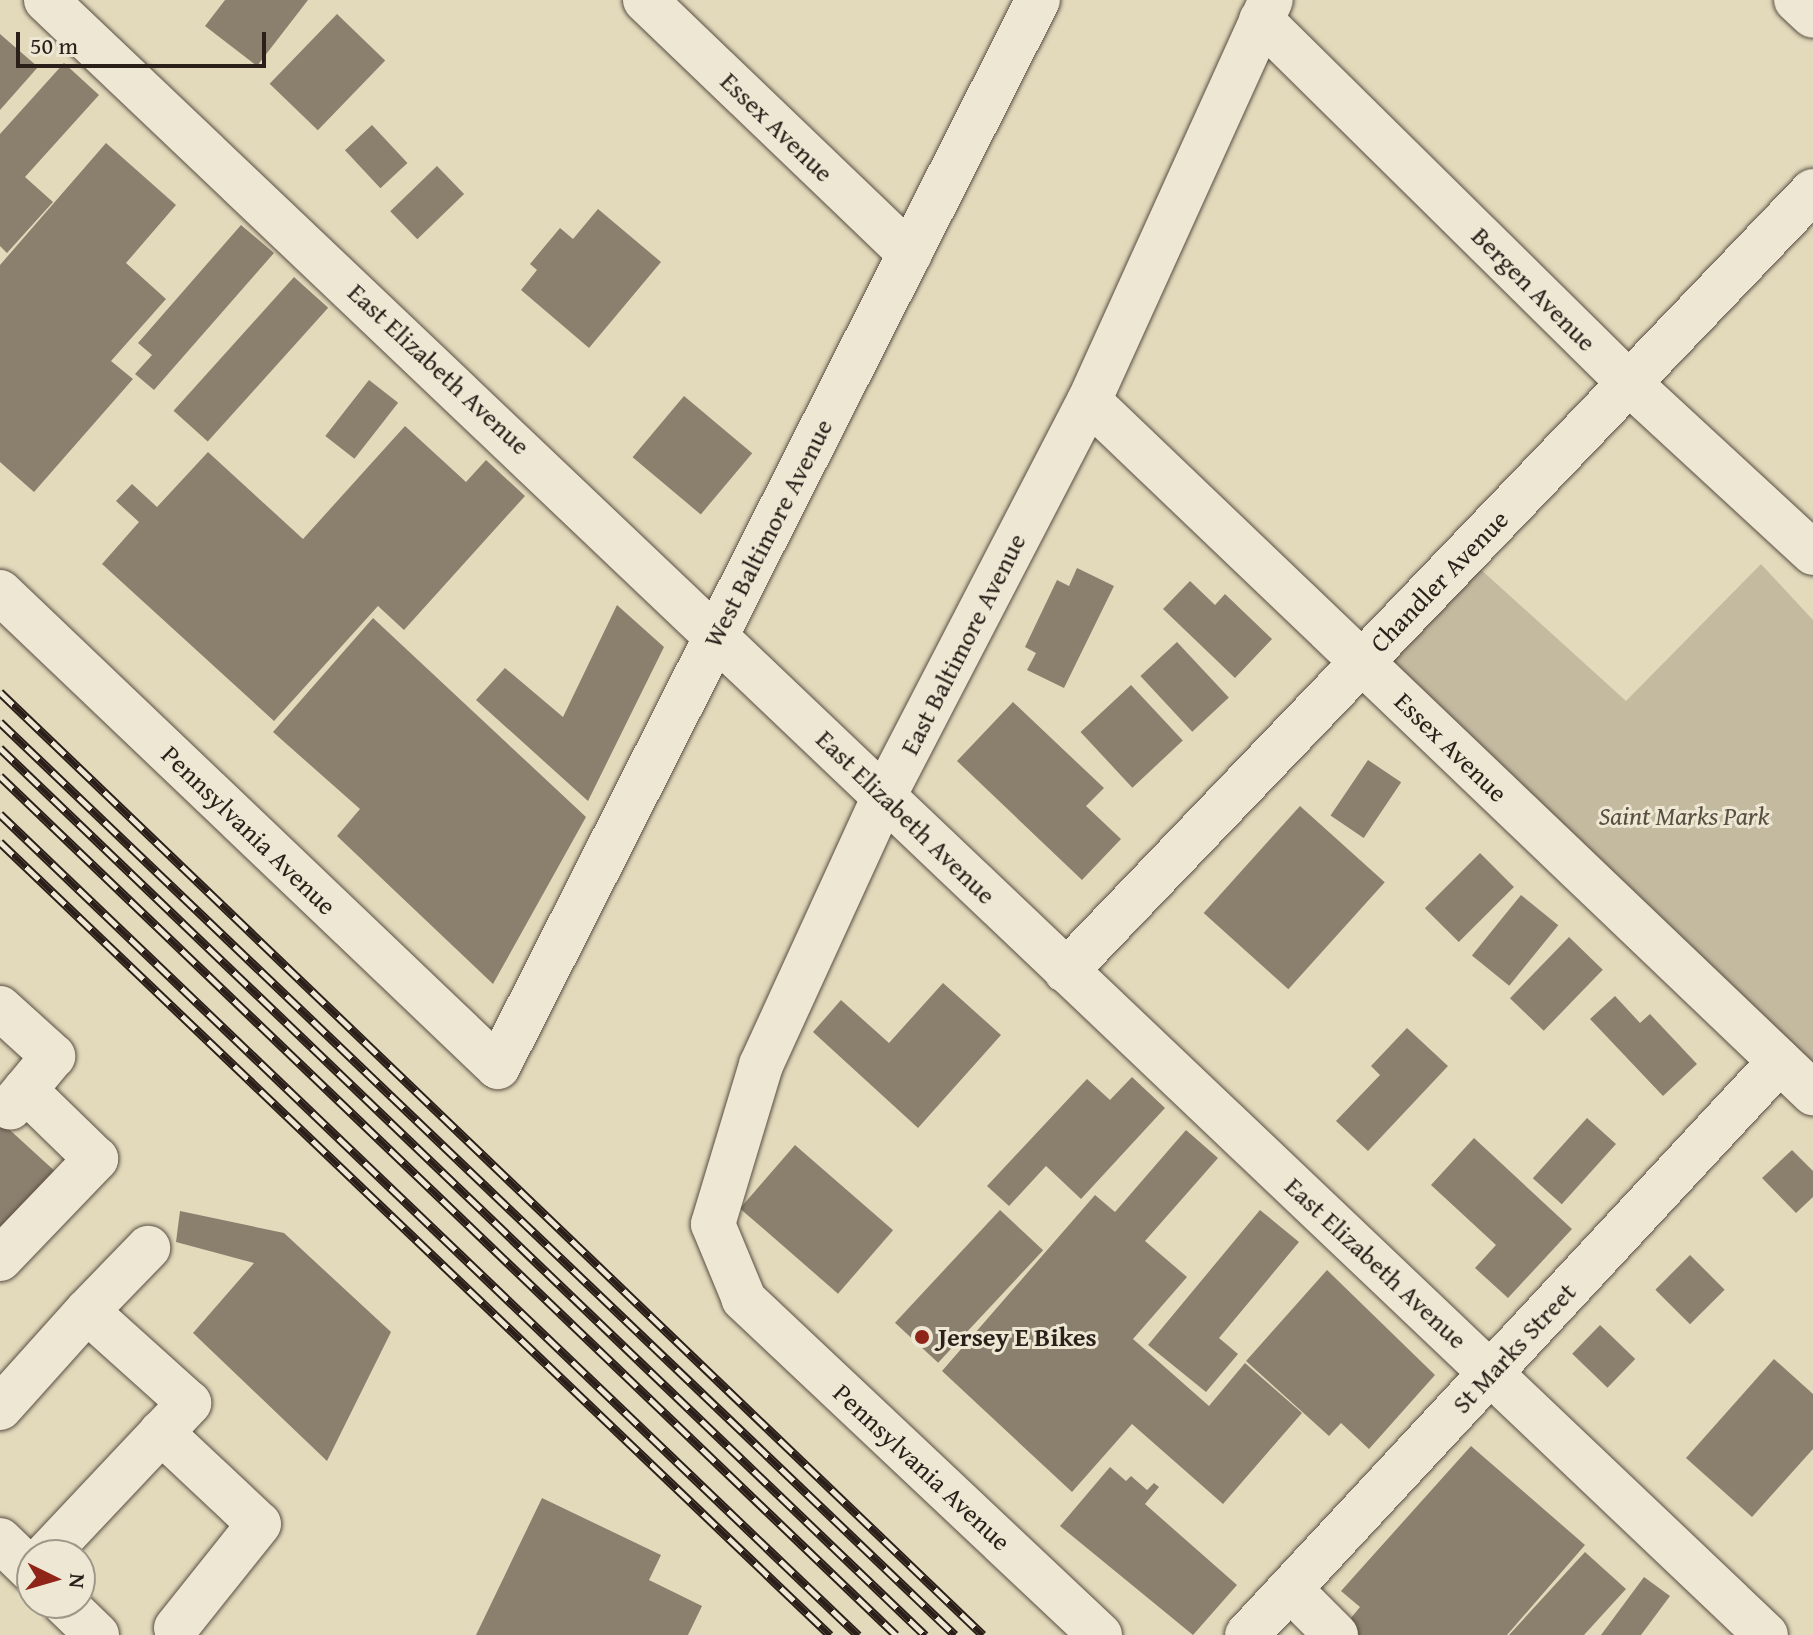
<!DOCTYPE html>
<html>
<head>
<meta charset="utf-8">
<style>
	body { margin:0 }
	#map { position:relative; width:1813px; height:1635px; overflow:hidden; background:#e3dabc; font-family:"Gentium Book Plus",serif }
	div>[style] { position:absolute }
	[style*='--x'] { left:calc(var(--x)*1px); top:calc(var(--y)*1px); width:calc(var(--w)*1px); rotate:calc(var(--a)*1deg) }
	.green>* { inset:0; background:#c4baa0 }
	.building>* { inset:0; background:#8b806e; transform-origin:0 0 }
	.roads { filter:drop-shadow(0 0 2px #594e42) drop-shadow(0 0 2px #594e42) }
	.minor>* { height:44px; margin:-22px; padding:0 22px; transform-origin:22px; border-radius:22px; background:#ede7d3 }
	.rail>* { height:9px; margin-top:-4.5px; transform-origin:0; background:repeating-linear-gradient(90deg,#ede7d3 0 18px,#2b1f1a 0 36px); box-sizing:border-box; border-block:2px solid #2b1f1a }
	.dots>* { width:22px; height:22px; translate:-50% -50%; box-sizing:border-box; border:4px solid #ede7d3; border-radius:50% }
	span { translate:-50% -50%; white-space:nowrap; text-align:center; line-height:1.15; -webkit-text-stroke:6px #ede7d3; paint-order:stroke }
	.street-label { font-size:26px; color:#2b1f1a }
	.park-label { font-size:26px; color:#594e42; font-style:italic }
	.poi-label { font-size:26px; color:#2b1f1a; font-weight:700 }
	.left { translate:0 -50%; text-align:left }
	.north { position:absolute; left:16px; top:1539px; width:80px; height:80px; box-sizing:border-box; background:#ede7d3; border:2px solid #9f9789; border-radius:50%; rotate:95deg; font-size:22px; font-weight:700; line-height:32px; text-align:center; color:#2b1f1a }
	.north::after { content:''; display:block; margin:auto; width:28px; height:36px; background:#8f2418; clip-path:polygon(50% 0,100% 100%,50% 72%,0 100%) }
	.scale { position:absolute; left:16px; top:32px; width:250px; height:36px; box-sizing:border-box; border:4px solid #2b1f1a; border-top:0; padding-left:10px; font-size:24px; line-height:28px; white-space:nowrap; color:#2b1f1a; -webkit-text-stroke:6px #ede7d3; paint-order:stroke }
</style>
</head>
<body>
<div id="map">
	<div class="green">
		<div style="clip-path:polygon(1466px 556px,1626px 701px,1761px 564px,1813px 620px,1813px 1114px,1347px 676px)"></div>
	</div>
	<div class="building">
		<div style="clip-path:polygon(225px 0,308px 0,257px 66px,205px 26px)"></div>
		<div style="left:337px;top:14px;width:67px;height:97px;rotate:44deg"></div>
		<div style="clip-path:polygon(0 34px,38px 67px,0 110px)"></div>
		<div style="clip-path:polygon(64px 63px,99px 95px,25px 177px,53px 202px,7px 253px,0 246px,0 134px)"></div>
		<div style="left:372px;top:125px;width:52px;height:37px;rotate:47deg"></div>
		<div style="clip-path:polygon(106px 143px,176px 205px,126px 263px,166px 299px,111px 361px,133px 379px,34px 492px,0 462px,0 265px)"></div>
		<div style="left:437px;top:166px;width:39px;height:65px;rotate:46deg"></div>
		<div style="clip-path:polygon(598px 209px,661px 262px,589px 348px,521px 290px,537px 270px,530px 264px,560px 228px,573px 239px)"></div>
		<div style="clip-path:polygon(241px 225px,274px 253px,154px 390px,135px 374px,152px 355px,138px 343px)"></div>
		<div style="left:294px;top:277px;width:46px;height:180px;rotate:42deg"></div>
		<div style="left:369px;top:380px;width:37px;height:71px;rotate:38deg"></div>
		<div style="left:684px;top:396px;width:89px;height:80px;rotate:40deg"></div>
		<div style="clip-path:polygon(405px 426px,466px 482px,486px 460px,525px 496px,404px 630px,378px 606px,274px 721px,102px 564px,139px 522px,116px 501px,132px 484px,157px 507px,208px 452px,303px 539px)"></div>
		<div style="clip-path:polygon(1077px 568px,1114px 586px,1064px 688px,1027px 670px,1036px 653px,1025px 647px,1057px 580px,1069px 586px)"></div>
		<div style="clip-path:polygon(1190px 581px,1215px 605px,1225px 594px,1272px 639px,1235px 678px,1163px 609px)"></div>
		<div style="clip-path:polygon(617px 605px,664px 647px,588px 801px,476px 700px,505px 668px,563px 717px)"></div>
		<div style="clip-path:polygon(373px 618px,586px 817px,493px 984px,337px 836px,360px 809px,273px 732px)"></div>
		<div style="left:1177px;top:642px;width:76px;height:50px;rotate:47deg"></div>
		<div style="left:1131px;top:685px;width:76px;height:69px;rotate:47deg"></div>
		<div style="clip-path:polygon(1013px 702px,1104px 788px,1086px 806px,1121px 839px,1082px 880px,957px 761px)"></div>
		<div style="left:1368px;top:760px;width:40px;height:67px;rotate:34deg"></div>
		<div style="left:1300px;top:806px;width:114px;height:144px;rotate:42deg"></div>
		<div style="left:1480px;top:853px;width:48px;height:78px;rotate:45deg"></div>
		<div style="left:1521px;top:895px;width:48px;height:78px;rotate:39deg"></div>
		<div style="left:1569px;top:937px;width:47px;height:85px;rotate:44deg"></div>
		<div style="clip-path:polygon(943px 983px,1001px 1035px,918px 1128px,813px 1032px,841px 1000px,889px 1043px)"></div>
		<div style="clip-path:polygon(1615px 996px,1640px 1023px,1650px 1014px,1697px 1064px,1663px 1096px,1590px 1019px)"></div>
		<div style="clip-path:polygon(1407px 1028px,1448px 1066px,1368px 1151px,1336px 1121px,1380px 1075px,1371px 1066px)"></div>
		<div style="clip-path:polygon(1132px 1077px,1165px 1108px,1081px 1199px,1046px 1166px,1009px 1206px,987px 1186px,1087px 1079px,1110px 1100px)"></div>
		<div style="left:1587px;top:1118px;width:39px;height:81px;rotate:42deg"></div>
		<div style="clip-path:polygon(0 1121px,58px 1174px,0 1234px)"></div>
		<div style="clip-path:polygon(1186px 1130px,1218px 1158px,1145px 1241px,1187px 1277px,1133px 1339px,1209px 1406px,1245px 1363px,1302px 1413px,1223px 1504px,1132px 1424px,1072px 1492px,942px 1371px,1095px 1195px,1115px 1212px)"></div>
		<div style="clip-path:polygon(1474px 1138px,1572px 1229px,1508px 1298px,1475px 1268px,1496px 1245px,1431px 1185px)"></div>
		<div style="left:795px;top:1145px;width:130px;height:84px;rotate:41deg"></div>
		<div style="clip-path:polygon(1792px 1150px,1813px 1171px,1813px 1197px,1796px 1213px,1762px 1178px)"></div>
		<div style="left:1000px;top:1210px;width:59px;height:154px;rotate:43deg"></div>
		<div style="clip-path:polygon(1260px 1210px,1299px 1242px,1219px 1338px,1238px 1354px,1206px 1392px,1148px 1345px)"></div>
		<div style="clip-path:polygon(180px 1211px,284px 1233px,391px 1332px,327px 1461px,193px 1333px,254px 1263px,176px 1242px)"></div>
		<div style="left:1690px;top:1255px;width:49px;height:49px;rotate:45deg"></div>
		<div style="clip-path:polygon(1327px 1270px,1435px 1375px,1369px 1449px,1341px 1423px,1329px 1436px,1246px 1361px)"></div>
		<div style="left:1600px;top:1325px;width:49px;height:40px;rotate:44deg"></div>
		<div style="clip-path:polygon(1774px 1359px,1813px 1394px,1813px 1449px,1752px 1517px,1686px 1458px)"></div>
		<div style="clip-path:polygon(1471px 1446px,1585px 1545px,1507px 1635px,1359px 1635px,1346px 1624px,1360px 1607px,1341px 1591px)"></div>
		<div style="clip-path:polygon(1110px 1467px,1126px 1481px,1131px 1476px,1147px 1490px,1154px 1483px,1159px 1487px,1145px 1504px,1237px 1585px,1193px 1635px,1060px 1526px)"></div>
		<div style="clip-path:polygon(542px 1498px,661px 1555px,649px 1580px,702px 1606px,688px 1635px,476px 1635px)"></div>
		<div style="clip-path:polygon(1585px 1552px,1626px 1589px,1584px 1635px,1509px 1635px)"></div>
		<div style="clip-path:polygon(1644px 1577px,1670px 1596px,1641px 1635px,1601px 1635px)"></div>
	</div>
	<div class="roads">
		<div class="minor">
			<div style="--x:46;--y:0;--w:2373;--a:43.55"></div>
			<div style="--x:645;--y:0;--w:367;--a:43.8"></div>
			<div style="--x:1796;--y:0;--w:23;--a:43"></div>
			<div style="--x:1261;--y:20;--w:515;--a:44.61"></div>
			<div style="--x:1628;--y:382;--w:252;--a:42.7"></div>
			<div style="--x:1089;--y:401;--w:1002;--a:43.71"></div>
			<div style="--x:0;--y:592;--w:688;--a:43.65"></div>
			<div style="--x:498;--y:1067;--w:1196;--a:-63.16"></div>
			<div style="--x:1066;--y:971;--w:1080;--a:-46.24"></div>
			<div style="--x:0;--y:1008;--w:72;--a:42.2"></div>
			<div style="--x:53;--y:1056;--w:44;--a:129.5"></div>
			<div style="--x:0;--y:1259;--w:139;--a:-46.2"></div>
			<div style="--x:96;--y:1159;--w:99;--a:-135.8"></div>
			<div style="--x:25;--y:1090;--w:23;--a:130"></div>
			<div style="--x:0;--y:1408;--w:130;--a:-48.1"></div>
			<div style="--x:161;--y:1432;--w:134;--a:43.2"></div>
			<div style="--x:259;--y:1524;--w:133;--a:128.6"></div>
			<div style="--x:0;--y:1540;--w:45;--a:44.1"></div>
			<div style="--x:46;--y:1555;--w:209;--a:-46.7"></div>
			<div style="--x:189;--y:1403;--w:137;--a:-138"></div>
			<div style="--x:87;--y:1311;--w:88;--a:-45.9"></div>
			<div style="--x:1290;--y:1589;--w:65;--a:45"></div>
			<div style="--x:64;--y:1603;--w:46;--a:44.1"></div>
			<div style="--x:1100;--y:1635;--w:490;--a:-136.7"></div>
			<div style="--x:744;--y:1299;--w:81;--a:-112.5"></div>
			<div style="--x:713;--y:1224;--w:166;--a:-73.2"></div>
			<div style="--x:761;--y:1065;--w:294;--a:-65.4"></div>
			<div style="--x:883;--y:798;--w:447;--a:-62.6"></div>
			<div style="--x:1089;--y:401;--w:440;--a:-65.6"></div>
			<div style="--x:1247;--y:1635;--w:783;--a:-47.12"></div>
		</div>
	</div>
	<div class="rail">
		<div style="--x:0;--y:692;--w:1362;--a:43.81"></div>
		<div style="--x:0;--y:722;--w:1321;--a:43.71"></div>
		<div style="--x:0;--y:748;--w:1282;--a:43.8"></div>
		<div style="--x:0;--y:776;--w:1241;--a:43.79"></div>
		<div style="--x:0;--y:814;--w:1188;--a:43.74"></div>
		<div style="--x:0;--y:842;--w:1148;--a:43.69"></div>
	</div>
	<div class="dots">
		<div style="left:922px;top:1337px;background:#8f2418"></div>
	</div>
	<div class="street-label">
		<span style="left:777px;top:127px;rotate:44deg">Essex Avenue</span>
		<span style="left:1534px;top:289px;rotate:45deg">Bergen Avenue</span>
		<span style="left:439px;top:369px;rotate:43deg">East Elizabeth Avenue</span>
		<span style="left:768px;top:533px;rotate:-63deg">West Baltimore Avenue</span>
		<span style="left:1439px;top:581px;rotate:-46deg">Chandler Avenue</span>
		<span style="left:963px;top:644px;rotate:-63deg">East Baltimore Avenue</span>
		<span style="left:1451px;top:747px;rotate:44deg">Essex Avenue</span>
		<span style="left:906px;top:817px;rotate:44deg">East Elizabeth Avenue</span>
		<span style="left:249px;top:830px;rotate:44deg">Pennsylvania Avenue</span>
		<span style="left:1376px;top:1263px;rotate:43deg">East Elizabeth Avenue</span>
		<span style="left:1514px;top:1348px;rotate:-47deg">St Marks Street</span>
		<span style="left:922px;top:1467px;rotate:43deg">Pennsylvania Avenue</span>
	</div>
	<div class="park-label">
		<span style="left:1684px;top:816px">Saint Marks Park</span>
	</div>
	<div class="poi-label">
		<span class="left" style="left:938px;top:1337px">Jersey E Bikes</span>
	</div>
	<div class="north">N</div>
	<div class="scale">50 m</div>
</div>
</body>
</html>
